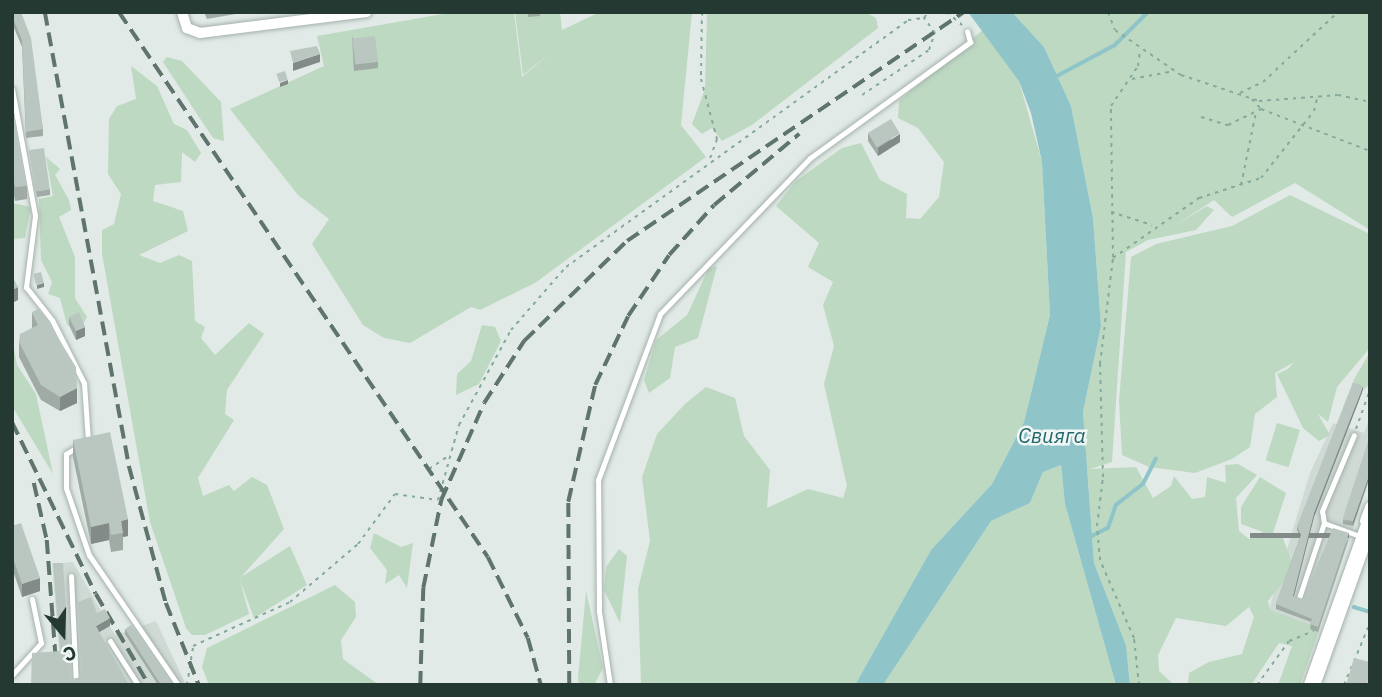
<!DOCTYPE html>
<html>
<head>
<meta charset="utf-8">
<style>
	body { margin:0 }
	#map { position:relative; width:1382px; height:697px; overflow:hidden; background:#e1eae6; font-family:"IBM Plex Sans",sans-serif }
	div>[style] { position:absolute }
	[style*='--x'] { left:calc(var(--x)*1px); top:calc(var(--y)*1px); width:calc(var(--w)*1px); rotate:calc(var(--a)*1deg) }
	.built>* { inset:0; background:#d0dad4 }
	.green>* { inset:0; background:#bdd9c2; transform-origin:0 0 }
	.water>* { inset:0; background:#8fc4c9 }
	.stream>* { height:3.5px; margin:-1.75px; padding:0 1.75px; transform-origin:1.75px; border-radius:1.75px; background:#8fc4c9 }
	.path>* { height:2px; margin-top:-1px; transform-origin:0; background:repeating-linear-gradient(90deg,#85aa9c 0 3.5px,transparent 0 8.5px) }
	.roads { filter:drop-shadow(0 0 2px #a5b1ac) drop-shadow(0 0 2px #a5b1ac) }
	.lane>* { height:5px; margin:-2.5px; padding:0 2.5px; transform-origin:2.5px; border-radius:2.5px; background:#fff }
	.street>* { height:10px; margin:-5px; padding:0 5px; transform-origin:5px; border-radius:5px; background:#fff }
	.secondary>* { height:16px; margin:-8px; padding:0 8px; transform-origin:8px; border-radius:8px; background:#fff }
	.rail>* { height:3.5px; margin-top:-1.75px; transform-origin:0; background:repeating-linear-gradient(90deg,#5e746d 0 14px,transparent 0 21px) }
	.wall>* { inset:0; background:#a0aba6 }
	.shaded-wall>* { inset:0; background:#828b87; transform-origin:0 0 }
	.building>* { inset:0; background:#bac7c1; transform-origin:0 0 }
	span { translate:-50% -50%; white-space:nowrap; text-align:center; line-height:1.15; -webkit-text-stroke:5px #f1f7f4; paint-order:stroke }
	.water-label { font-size:21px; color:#25676e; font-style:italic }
	.frame { position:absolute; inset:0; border:14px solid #243932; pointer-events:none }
	.north { position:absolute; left:28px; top:599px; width:70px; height:70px; -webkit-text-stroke:5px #f1f7f4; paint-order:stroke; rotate:161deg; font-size:19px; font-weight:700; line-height:28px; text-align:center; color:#243932 }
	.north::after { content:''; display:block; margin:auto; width:24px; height:32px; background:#243932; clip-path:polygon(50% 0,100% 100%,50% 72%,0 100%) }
</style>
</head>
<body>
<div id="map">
	<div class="built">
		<div style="clip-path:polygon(1370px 417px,1370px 479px,1318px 633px,1268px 612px,1310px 473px,1333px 423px,1364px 433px)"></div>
		<div style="clip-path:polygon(73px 562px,115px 635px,156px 621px,186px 685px,62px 685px,52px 564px)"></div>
	</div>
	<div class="green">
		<div style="clip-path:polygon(514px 12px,522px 77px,553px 51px,523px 75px,515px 12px,560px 12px,562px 30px,600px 12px,692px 12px,681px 125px,706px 157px,535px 283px,480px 310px,471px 307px,410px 343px,384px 338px,363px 325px,312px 244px,329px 219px,298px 195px,230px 109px,324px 66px,317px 36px,443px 14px)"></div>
		<div style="clip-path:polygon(707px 12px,865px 12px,876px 18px,878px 28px,752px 125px,722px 141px,712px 128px,702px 134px,692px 124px,705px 89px)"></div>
		<div style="clip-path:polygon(1012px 12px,1370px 12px,1370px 230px,1295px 183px,1232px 217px,1214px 200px,1174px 226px,1207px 206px,1214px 210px,1196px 230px,1148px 240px,1126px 252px,1112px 462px,1090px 469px,1136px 467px,1153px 498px,1171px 486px,1174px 476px,1192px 499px,1205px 497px,1207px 477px,1226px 483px,1225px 465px,1238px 464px,1257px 475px,1236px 498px,1239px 531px,1249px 539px,1263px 532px,1241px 524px,1241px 507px,1260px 477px,1286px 493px,1273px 533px,1283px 538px,1294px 569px,1268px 601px,1270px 610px,1320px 628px,1300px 685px,1278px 685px,1292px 646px,1279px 643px,1251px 685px,1188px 684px,1189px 673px,1209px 662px,1242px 654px,1254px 617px,1249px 607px,1226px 626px,1176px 618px,1158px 655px,1159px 671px,1174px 685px,1130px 685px,1126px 645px,1094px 563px,1083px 412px,1101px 326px,1093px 218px,1071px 106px,1044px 47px)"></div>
		<div style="clip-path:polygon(985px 28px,1019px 81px,1042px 162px,1050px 315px,1024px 422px,992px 484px,931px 550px,855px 685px,641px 685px,638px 589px,650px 541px,642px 477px,657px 434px,685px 404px,706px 387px,735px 398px,744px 436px,770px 470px,767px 508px,808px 489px,843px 498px,847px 486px,824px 384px,834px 346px,823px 305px,833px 282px,808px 267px,819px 243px,776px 206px,796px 181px,842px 148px,861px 143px,880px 180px,907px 194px,906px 218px,920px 219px,939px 197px,944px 162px,918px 128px,898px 118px,899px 101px)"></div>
		<div style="clip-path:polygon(167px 57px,182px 61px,221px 102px,224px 141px,213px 138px,195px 111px,163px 62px)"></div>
		<div style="clip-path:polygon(131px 66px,157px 86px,174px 124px,187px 130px,201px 153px,195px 162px,182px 152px,181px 182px,155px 185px,153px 201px,183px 211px,188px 231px,139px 255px,160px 263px,179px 255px,192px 261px,195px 321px,205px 327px,201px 338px,215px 355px,249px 323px,264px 334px,227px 390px,225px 414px,234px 420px,198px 478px,203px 496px,229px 485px,234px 491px,252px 477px,267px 485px,284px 529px,241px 577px,290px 546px,307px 585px,254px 618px,240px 580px,249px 614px,205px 635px,192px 635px,186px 628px,150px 522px,102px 254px,102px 230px,114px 224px,121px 194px,108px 174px,109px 119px,117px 106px,136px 99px)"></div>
		<div style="clip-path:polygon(46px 157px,60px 169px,55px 175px,69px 200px,71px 210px,59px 217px,75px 257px,75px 298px,87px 317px,80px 330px,67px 325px,60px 298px,48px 294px,52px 282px,41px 260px,39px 199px,53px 196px)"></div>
		<div style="clip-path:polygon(1290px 195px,1370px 234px,1369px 349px,1337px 387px,1328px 422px,1318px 414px,1330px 435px,1319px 441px,1303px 428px,1277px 374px,1288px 369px,1294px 362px,1275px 373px,1277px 397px,1255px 414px,1250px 447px,1232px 459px,1195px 473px,1149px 467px,1122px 455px,1119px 401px,1131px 257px,1156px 244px,1232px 226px)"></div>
		<div style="clip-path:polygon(12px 203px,31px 207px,25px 238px,12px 239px)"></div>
		<div style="clip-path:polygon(717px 266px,698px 338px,675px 347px,670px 378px,649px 393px,644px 380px,656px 340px,687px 315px,709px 268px)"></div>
		<div style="clip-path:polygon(482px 325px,495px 327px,501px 341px,479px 384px,456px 395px,457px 374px,471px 361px)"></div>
		<div style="clip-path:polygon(12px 338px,17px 365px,36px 394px,53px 474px,12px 406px)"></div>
		<div style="clip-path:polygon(1370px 352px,1370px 384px,1363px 390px,1353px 381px)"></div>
		<div style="left:1277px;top:423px;width:24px;height:39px;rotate:17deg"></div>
		<div style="clip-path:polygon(1061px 465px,1065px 504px,1116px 685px,883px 685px,991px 521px,1030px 503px,1043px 472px)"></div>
		<div style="clip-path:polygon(374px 533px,401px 547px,413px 543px,407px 588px,399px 575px,385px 584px,387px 570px,370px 548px)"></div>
		<div style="clip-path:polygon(619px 549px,627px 556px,620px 623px,604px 590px,606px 567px)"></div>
		<div style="clip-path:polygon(335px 585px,355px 602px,356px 617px,341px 640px,343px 659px,379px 685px,209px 685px,202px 667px,207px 648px)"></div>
		<div style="clip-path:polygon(586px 591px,603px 668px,594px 685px,579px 685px,578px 678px)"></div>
	</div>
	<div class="water">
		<div style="clip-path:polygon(968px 12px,1012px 12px,1044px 47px,1071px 106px,1093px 218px,1101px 326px,1083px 412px,1094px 563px,1126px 645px,1130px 685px,1116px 685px,1065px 504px,1061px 465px,1043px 472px,1030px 503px,991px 521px,883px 685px,855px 685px,931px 550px,992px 484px,1024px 422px,1050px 315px,1042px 162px,1031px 113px,1019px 81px)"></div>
	</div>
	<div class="stream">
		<div style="--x:1057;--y:76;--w:66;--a:-28.1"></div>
		<div style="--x:1115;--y:45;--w:47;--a:-45"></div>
		<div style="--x:1088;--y:538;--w:22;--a:-27"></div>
		<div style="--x:1108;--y:528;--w:24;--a:-71"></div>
		<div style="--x:1116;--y:505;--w:34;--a:-38"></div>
		<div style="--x:1143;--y:484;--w:28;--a:-63"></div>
		<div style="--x:1354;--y:607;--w:17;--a:17"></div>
	</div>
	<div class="path">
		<div style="--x:702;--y:12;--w:67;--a:90.9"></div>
		<div style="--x:701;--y:79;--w:62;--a:75.1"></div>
		<div style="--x:717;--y:139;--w:20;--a:110"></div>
		<div style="--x:947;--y:12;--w:20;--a:41"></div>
		<div style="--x:1108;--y:12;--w:19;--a:69"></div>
		<div style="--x:1115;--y:30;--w:80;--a:34.3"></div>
		<div style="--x:1181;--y:75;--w:82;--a:18.4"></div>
		<div style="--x:1259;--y:101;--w:79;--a:-4.3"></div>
		<div style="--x:1338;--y:95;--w:33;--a:12"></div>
		<div style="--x:1132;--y:79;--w:43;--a:-10.8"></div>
		<div style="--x:1240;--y:93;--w:25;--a:-26"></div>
		<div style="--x:1263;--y:82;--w:103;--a:-43"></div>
		<div style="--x:862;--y:95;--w:81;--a:-33.9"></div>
		<div style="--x:929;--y:50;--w:18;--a:-71"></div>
		<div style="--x:935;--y:33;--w:19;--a:-126"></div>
		<div style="--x:924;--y:18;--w:7;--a:-56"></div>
		<div style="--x:1252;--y:99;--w:12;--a:48"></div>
		<div style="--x:1201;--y:117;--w:28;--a:17"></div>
		<div style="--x:1228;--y:125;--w:37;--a:-26"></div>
		<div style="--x:1261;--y:109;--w:117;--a:21.1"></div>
		<div style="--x:1241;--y:185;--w:75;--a:-78.4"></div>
		<div style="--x:1111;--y:212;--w:43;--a:17.6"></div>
		<div style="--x:1113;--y:257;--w:151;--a:-90.8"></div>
		<div style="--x:1111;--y:106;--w:48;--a:-56"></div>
		<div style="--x:1138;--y:66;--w:17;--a:-83"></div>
		<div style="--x:1356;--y:429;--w:41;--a:-70.3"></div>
		<div style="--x:429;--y:469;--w:23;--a:-34"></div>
		<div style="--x:187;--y:685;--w:39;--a:-81"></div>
		<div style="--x:193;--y:646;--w:107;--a:-24.4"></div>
		<div style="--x:290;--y:602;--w:89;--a:-40.5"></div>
		<div style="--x:358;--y:544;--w:62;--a:-53.5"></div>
		<div style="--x:395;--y:494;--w:43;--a:7.9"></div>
		<div style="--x:438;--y:500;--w:78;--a:-74.4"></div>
		<div style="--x:459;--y:425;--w:108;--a:-61.3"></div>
		<div style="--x:511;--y:330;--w:84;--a:-48.9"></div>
		<div style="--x:566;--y:267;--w:422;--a:-35.8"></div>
		<div style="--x:908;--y:20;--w:16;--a:-7"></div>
		<div style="--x:1139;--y:685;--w:47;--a:-96.1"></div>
		<div style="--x:1134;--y:638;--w:85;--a:-113.6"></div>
		<div style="--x:1100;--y:560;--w:34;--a:-95"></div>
		<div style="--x:1097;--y:526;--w:49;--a:-83"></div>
		<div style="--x:1103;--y:477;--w:113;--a:-91.5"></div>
		<div style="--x:1100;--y:364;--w:107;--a:-83"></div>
		<div style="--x:1113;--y:258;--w:105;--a:-34.9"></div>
		<div style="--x:1199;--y:198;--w:65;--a:-17.9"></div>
		<div style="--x:1261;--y:178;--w:85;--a:-51.7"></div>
		<div style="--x:1314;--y:111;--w:16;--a:-76"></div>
		<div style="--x:1257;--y:685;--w:54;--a:-54"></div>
		<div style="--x:1289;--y:641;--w:27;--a:-22"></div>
		<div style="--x:1344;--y:685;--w:67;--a:-67.2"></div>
	</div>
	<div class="roads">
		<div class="lane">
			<div style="--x:12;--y:89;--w:129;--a:79.7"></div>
			<div style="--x:35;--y:216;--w:72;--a:97.2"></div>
			<div style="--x:26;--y:287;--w:42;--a:51.8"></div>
			<div style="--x:52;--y:320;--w:71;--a:63.1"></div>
			<div style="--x:84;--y:383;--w:57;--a:86"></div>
			<div style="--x:77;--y:447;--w:13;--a:148"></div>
			<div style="--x:66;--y:454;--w:34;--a:90"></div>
			<div style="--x:66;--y:488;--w:71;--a:71.1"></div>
			<div style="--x:89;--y:555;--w:158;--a:55.6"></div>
			<div style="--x:1324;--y:523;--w:12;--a:-99"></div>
			<div style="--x:1322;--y:511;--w:82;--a:-67.2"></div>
			<div style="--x:71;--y:576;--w:109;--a:87.4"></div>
			<div style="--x:1298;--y:601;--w:82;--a:-71.6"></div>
			<div style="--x:1324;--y:523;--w:38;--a:20"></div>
			<div style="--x:110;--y:641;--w:52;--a:57.5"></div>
			<div style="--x:12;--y:675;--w:43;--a:-47.8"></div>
			<div style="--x:41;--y:643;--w:45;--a:-101.6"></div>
			<div style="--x:610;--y:685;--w:75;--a:-98.5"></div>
			<div style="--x:599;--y:611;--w:131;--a:-90.4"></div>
			<div style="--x:598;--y:480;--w:177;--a:-69.5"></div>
			<div style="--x:660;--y:314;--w:216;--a:-46.1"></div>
			<div style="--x:810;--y:158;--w:198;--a:-35.9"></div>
			<div style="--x:970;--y:42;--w:11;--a:-105"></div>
		</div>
		<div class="street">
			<div style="--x:182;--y:12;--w:17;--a:73"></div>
			<div style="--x:187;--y:28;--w:14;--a:21"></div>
			<div style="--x:200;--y:33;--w:168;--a:-7.2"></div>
			<div style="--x:1365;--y:521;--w:15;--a:-70"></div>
		</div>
		<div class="secondary">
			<div style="--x:1312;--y:685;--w:173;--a:-70.4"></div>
		</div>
	</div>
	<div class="rail">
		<div style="--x:45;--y:12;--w:462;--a:79.5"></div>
		<div style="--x:129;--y:466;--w:142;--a:74.9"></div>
		<div style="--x:166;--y:603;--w:88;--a:68.1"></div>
		<div style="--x:119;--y:12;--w:658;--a:55.9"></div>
		<div style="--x:488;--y:557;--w:90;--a:63.7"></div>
		<div style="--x:528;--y:638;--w:49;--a:74.5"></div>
		<div style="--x:12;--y:422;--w:191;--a:64"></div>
		<div style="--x:96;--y:594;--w:105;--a:59.8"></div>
		<div style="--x:34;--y:483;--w:58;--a:77.2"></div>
		<div style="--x:47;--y:540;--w:145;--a:85.7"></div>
		<div style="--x:420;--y:685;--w:97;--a:-88.2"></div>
		<div style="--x:423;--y:588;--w:90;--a:-78.4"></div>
		<div style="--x:441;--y:500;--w:106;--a:-66.1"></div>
		<div style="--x:484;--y:403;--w:74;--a:-57.2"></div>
		<div style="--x:524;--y:341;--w:144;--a:-44.2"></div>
		<div style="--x:627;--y:241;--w:407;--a:-34.2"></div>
		<div style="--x:569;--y:685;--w:183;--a:-90.3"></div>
		<div style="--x:568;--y:502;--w:120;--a:-77"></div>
		<div style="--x:595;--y:385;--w:76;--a:-64.4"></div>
		<div style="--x:628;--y:316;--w:73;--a:-56.1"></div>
		<div style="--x:669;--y:255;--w:67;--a:-48"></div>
		<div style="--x:714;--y:205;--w:111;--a:-39.9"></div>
	</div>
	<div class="wall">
		<div style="clip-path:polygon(12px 12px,21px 12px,43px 129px,43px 136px,26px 138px,22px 47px,12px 23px)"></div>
		<div style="clip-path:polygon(204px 12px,247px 12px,207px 19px)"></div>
		<div style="clip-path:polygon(528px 12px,540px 12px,540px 16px,528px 17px)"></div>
		<div style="clip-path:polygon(352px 37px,378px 62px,378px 68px,354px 71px)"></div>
		<div style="clip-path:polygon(12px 115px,27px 186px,27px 199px,15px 201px,12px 184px)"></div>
		<div style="clip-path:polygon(868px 133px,900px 142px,878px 156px,868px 141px)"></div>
		<div style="clip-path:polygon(29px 150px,50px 190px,50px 195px,37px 197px)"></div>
		<div style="clip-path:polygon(32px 312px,77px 403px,60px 411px,41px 400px,19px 357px,19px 342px,32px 328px)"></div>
		<div style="clip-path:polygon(69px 317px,85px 336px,76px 340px,69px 325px)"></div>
		<div style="clip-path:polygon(1363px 390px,1314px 517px,1294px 596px,1303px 599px,1349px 538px,1318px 632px,1310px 629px,1311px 622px,1276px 609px,1276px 604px,1300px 537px,1297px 530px,1297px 526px)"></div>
		<div style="clip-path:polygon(1370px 436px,1353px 526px,1343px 524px,1343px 520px)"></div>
		<div style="clip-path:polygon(73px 440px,128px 536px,123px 537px,123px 550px,111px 552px,109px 540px,91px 544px,73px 457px)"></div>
		<div style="clip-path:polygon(12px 526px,40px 591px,22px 597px,12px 568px)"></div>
		<div style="clip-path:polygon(125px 629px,173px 685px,158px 685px,125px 634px)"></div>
	</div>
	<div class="shaded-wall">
		<div style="clip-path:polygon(320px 54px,320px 62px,293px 71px,293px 63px)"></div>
		<div style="clip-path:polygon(288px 80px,288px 84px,280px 87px,280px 83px)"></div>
		<div style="clip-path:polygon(900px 134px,900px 142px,878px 156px,878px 148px)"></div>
		<div style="clip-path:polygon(44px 283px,44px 287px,37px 289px,37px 285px)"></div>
		<div style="clip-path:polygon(18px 287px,18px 300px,12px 303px,12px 290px)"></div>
		<div style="clip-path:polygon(85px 327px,85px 336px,76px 340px,76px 331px)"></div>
		<div style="clip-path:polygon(1363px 386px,1363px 390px,1314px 517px,1293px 600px,1293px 596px,1314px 513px)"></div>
		<div style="clip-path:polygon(77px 388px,77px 403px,60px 411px,60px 397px)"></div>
		<div style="clip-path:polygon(1370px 472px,1370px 476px,1353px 526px,1353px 521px)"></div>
		<div style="clip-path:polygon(128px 519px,128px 536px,123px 537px,121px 521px)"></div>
		<div style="clip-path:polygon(109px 523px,109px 540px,91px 544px,91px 527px)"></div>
		<div style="left:1349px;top:533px;width:5px;height:99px;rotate:90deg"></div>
		<div style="clip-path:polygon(40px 578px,40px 591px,22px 597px,22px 584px)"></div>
		<div style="clip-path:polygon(110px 618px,110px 626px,96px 634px,96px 626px)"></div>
	</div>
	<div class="building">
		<div style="clip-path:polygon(12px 12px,21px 12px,31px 38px,43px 129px,26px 132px,22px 40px,12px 16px)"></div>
		<div style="left:375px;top:36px;width:26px;height:23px;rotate:83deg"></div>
		<div style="clip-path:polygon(317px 46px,320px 54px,293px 63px,290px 51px)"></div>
		<div style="left:285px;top:71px;width:9px;height:9px;rotate:72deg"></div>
		<div style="clip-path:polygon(14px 114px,27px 186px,15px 187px,12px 170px,12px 115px)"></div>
		<div style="left:891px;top:119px;width:17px;height:27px;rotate:59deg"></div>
		<div style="left:44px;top:148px;width:42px;height:15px;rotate:82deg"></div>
		<div style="left:41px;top:272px;width:11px;height:8px;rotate:75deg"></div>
		<div style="clip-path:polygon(12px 275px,18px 287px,12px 290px)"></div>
		<div style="clip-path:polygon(40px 308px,76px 367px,77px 388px,60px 397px,41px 385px,19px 342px,20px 334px,38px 325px,32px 312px)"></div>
		<div style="clip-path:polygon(79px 312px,85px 327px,76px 331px,69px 317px)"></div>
		<div style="clip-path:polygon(1353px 382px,1363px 386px,1314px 513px,1293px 596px,1303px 599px,1333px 528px,1349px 533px,1318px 627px,1310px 624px,1312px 619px,1276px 604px,1301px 535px,1297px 526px)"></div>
		<div style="clip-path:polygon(110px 432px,128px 519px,121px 521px,123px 533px,111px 535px,109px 523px,91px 527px,73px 440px)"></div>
		<div style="clip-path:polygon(1370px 436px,1370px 472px,1353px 521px,1343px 520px,1345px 511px)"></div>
		<div style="clip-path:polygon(21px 523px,40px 578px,22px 584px,12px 555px,12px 526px)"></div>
		<div style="clip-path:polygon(53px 563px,63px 563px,71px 679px,81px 677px,78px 602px,91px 597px,97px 613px,105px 609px,110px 618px,96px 626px,129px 685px,31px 685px,32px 653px,60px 651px)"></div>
		<div style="clip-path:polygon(133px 624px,173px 685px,161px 685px,125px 629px)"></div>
		<div style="clip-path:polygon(1354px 658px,1370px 662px,1370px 681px,1368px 680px,1367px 685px,1346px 685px)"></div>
	</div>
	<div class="water-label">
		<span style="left:1052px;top:435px">Свияга</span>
	</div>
	<div class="frame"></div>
	<div class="north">С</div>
</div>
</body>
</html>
